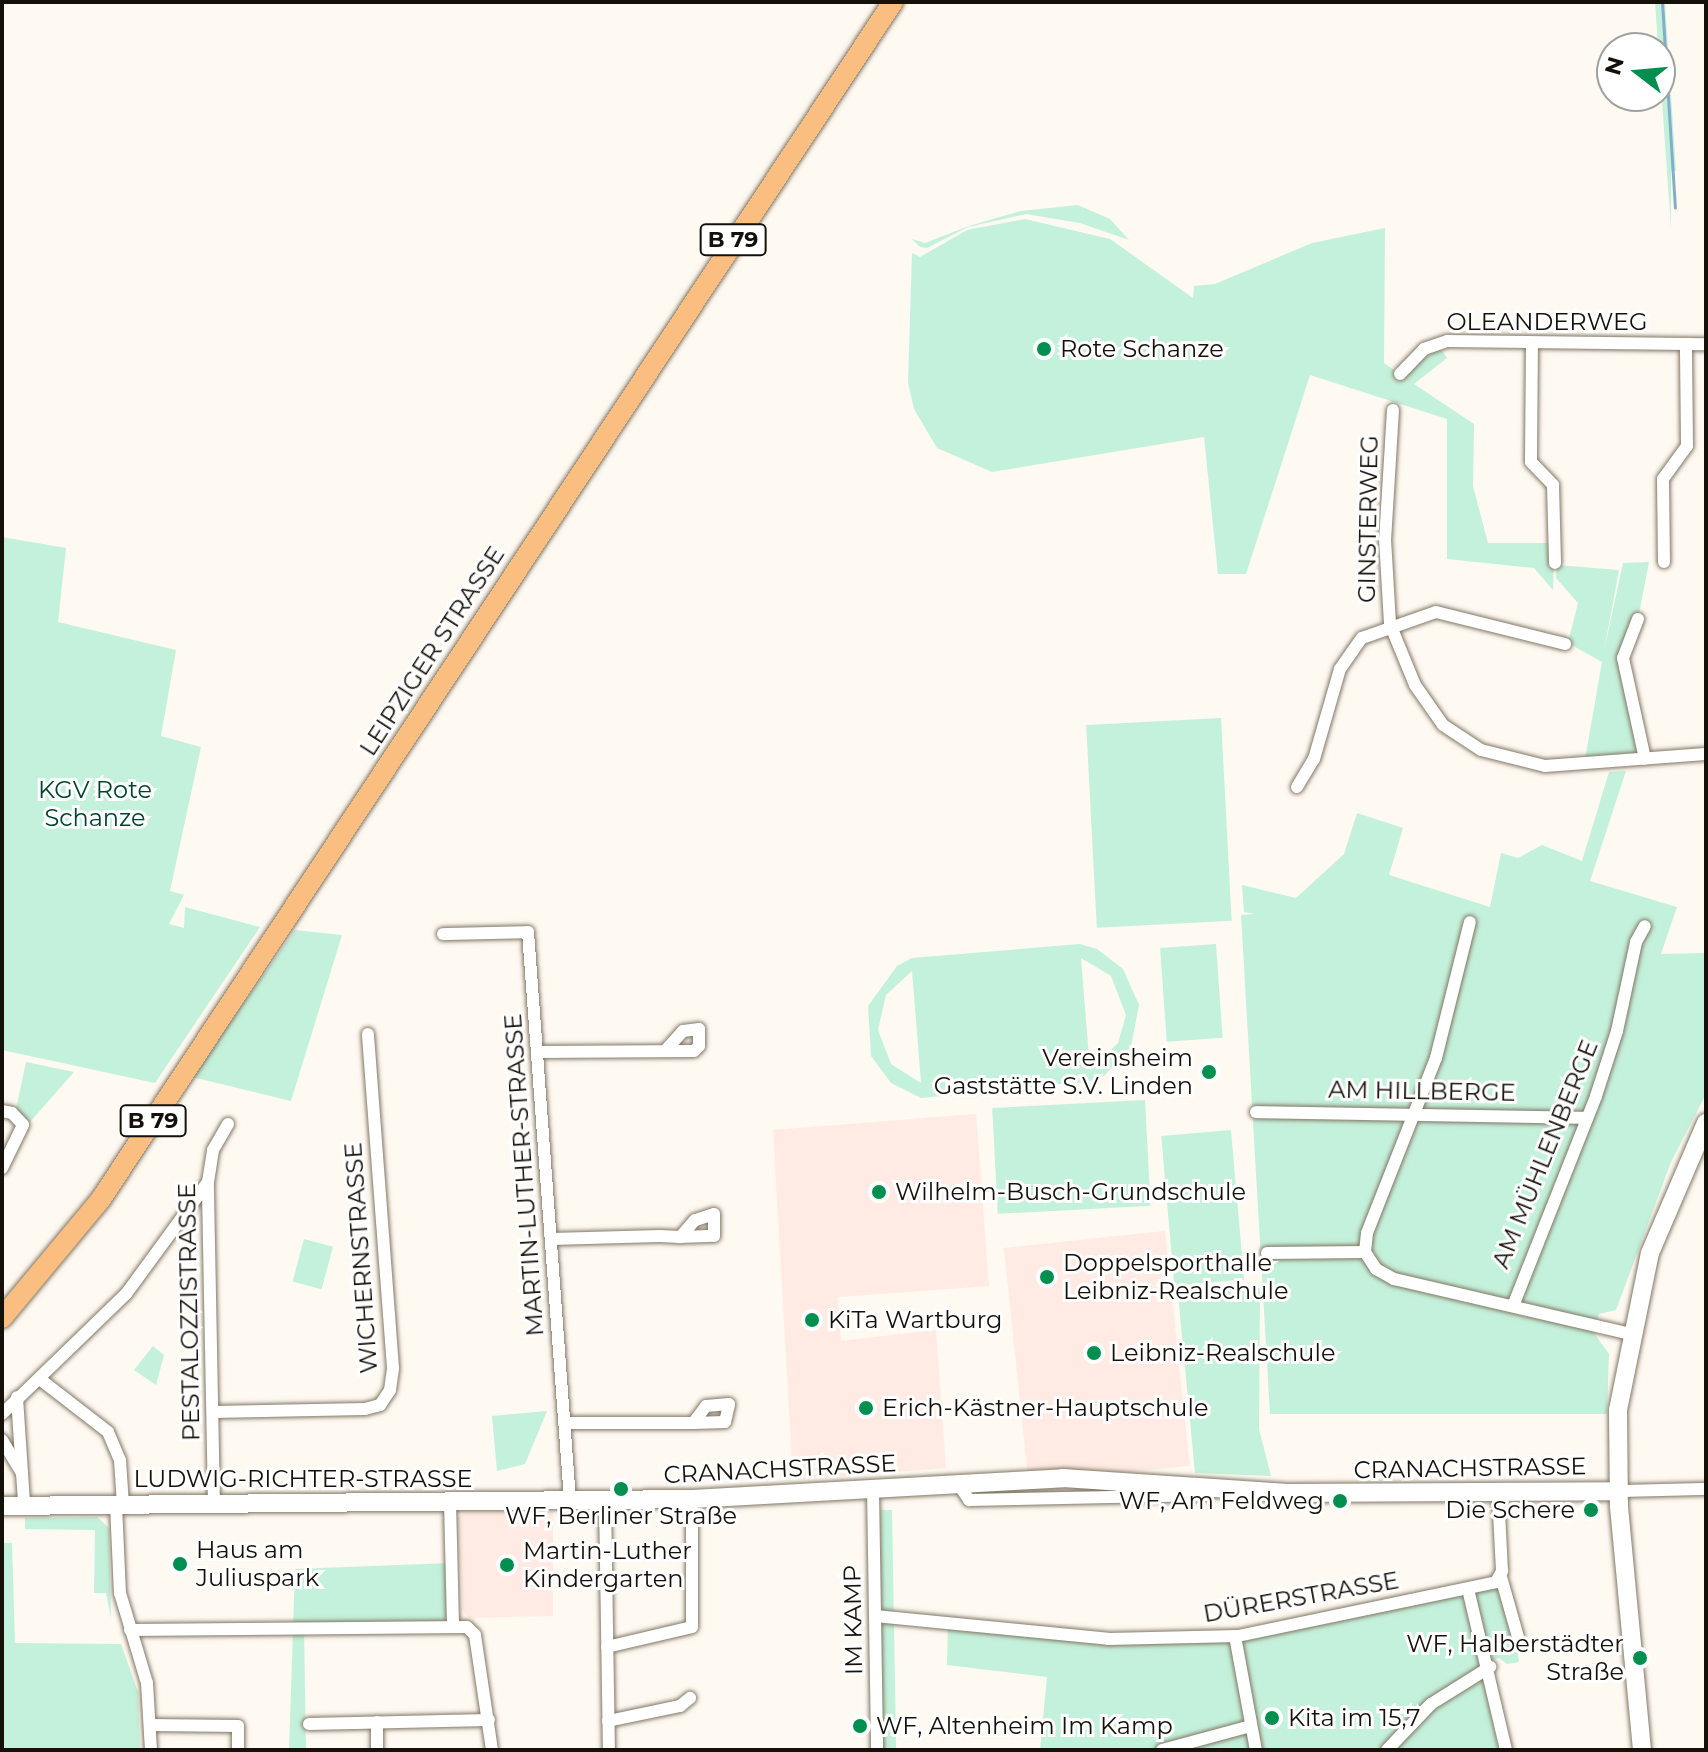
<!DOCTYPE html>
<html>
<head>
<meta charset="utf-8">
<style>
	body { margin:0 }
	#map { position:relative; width:1708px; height:1752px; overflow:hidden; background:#fef9f1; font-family:Montserrat,sans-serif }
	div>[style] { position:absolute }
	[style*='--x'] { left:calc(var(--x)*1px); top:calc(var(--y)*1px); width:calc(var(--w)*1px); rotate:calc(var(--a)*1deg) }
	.education>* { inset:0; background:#ffebe3; transform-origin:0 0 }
	.green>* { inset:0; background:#c4f1db; transform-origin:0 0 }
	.stream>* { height:3px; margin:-1.5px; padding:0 1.5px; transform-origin:1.5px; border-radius:1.5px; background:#85adca }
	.roads { filter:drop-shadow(0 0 2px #817765) drop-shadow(0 0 2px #817765) }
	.street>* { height:12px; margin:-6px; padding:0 6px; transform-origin:6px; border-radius:6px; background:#fff }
	.secondary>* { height:18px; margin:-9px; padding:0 9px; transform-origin:9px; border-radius:9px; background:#fff }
	.primary>* { height:20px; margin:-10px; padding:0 10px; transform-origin:10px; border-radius:10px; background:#fabe80 }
	.dots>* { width:22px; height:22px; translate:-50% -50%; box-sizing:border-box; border:4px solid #fff; border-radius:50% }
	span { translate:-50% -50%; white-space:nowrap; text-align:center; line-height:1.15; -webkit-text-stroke:6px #fff; paint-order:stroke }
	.shield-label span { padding:2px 6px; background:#fff; border:2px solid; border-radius:6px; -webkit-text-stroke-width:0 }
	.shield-label { font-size:22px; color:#15110a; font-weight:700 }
	.street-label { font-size:24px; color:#15110a }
	.poi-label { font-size:24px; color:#15110a }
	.left { translate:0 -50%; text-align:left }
	.right { translate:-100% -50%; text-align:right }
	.park-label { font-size:24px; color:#00442e }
	.frame { position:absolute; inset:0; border:4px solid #15110a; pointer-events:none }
	.north { position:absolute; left:1596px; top:32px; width:80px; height:80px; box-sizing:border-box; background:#fff; border:2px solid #a1a09d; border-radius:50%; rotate:286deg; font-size:22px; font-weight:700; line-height:32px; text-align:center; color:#15110a }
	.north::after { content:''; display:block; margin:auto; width:28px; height:36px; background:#008f4e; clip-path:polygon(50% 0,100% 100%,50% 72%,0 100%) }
</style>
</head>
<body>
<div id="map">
	<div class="education">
		<div style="clip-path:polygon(976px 1114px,989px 1286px,838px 1297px,841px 1341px,936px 1330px,946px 1468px,793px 1480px,773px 1130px)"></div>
		<div style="left:1165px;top:1231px;width:236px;height:162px;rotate:84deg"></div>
		<div style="clip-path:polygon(463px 1512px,553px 1512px,553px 1616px,469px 1618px,463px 1611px,458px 1519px)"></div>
	</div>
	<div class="green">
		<div style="clip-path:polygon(1655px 2px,1665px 2px,1676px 171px,1671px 171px,1671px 228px)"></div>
		<div style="clip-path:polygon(1078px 205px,1110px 219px,1129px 240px,1080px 223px,1026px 214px,968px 227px,927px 248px,920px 247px,912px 239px,925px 243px,969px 226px,1021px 211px)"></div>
		<div style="clip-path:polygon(1025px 219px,1110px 239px,1193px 298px,1194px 286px,1215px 284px,1312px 243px,1385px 228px,1384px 363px,1400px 374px,1440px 348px,1447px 358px,1414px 384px,1474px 424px,1473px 486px,1488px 543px,1554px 543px,1553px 590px,1534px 568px,1447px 559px,1447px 419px,1310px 375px,1246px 574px,1218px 574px,1204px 437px,992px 472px,937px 448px,914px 409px,908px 383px,912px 253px,920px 257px,967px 230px)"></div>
		<div style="clip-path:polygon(2px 537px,66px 548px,58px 622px,176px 650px,161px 736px,201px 747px,170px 891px,184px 895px,169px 924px,184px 928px,185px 907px,260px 927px,155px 1083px,2px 1050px)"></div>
		<div style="clip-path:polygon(1649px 562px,1638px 619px,1626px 645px,1645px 759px,1584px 765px,1602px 662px,1568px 643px,1578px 603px,1556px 578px,1557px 565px,1619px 570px,1604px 651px,1623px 563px)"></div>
		<div style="left:1221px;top:718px;width:203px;height:135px;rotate:87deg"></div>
		<div style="clip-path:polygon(1626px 771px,1590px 881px,1677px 907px,1661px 954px,1706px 953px,1706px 1094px,1671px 1162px,1616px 1310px,1599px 1314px,1594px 1333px,1609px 1354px,1607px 1414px,1270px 1414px,1241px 915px,1255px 914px,1244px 912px,1242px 885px,1296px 898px,1344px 854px,1357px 813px,1403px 828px,1389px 875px,1490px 907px,1501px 853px,1518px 858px,1542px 845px,1582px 861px,1609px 772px)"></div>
		<div style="clip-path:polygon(295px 930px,342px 935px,291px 1101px,192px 1077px)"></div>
		<div style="clip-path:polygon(evenodd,1080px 944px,1097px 949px,1123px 969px,1139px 1005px,1131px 1047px,1104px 1076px,1088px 1082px,921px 1098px,891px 1083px,871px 1056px,868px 1006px,897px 966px,912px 958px,1080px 944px,1081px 958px,1111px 976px,1126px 1015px,1118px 1043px,1090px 1069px,1081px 958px,1080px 944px,912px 971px,921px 1082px,921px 1083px,891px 1064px,878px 1030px,886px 995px,912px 971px)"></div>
		<div style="left:1216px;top:944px;width:94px;height:56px;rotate:86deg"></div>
		<div style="clip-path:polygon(26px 1062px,74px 1072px,30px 1122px,16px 1109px)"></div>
		<div style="left:1145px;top:1100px;width:106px;height:153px;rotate:87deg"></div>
		<div style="left:1231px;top:1130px;width:150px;height:70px;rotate:85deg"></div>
		<div style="left:304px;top:1239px;width:30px;height:44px;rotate:15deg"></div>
		<div style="clip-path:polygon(1260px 1288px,1259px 1429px,1271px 1476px,1195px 1473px,1178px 1294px)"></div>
		<div style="clip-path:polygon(153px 1346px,164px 1355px,156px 1385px,134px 1370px)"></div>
		<div style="clip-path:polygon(547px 1411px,525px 1464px,497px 1471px,492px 1416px)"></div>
		<div style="left:892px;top:1510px;width:240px;height:19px;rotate:89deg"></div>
		<div style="clip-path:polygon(97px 1517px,109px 1528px,111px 1618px,106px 1593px,94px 1593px,95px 1530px,25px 1529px,25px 1518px)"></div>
		<div style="clip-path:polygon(2px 1543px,12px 1543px,15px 1643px,121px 1644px,138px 1692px,140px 1750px,2px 1750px)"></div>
		<div style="clip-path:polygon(451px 1563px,453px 1627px,304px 1628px,306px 1750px,289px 1750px,295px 1569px)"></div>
		<div style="clip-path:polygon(1496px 1579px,1513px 1628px,1508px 1643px,1516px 1642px,1519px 1662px,1507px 1664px,1499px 1658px,1482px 1664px,1498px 1750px,1040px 1750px,1047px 1677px,947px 1665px,948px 1617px,1124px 1636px,1240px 1630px)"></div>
	</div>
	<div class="stream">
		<div style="--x:1662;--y:2;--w:206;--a:86.4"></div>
	</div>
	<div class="roads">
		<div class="street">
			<div style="--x:1532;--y:343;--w:119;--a:90.5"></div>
			<div style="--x:1531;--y:462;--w:32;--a:46"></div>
			<div style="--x:1553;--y:485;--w:78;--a:88.5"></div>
			<div style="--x:1400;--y:374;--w:35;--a:-46"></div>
			<div style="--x:1424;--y:349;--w:24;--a:-19"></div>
			<div style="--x:1447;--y:341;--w:259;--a:0.7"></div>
			<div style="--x:1393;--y:410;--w:129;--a:93.5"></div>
			<div style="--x:1385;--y:539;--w:85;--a:86.6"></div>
			<div style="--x:1390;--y:624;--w:66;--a:67.7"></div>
			<div style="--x:1415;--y:685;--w:49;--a:55"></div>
			<div style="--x:1443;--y:725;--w:45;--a:33.3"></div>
			<div style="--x:1481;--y:750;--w:66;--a:14"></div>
			<div style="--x:1545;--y:766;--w:161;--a:-4.3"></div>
			<div style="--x:1664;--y:562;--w:83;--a:-90.7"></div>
			<div style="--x:1663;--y:479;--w:41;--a:-54"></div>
			<div style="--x:1687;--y:446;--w:102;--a:-90.6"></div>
			<div style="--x:1638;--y:619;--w:42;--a:111"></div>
			<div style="--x:1623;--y:658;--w:103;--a:77.7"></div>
			<div style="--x:1297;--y:787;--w:33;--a:-59"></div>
			<div style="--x:1314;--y:759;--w:94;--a:-73.9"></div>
			<div style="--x:1340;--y:669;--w:38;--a:-55"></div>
			<div style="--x:1362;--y:638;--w:78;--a:-19.4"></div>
			<div style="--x:1436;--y:612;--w:133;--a:13.9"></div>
			<div style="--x:443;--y:934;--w:85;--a:-1.3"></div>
			<div style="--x:528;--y:932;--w:570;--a:85.77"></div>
			<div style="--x:537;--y:1052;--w:157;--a:-0.4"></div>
			<div style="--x:694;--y:1051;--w:7;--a:-45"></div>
			<div style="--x:699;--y:1046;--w:17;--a:-90"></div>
			<div style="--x:699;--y:1029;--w:16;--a:173"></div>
			<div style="--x:683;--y:1031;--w:27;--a:132"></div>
			<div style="--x:2;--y:1111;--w:10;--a:11"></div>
			<div style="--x:12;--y:1113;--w:16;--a:47"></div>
			<div style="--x:23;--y:1125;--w:48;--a:116"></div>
			<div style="--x:1256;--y:1112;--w:331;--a:1"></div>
			<div style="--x:551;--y:1239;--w:109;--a:-1.6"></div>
			<div style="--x:660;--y:1236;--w:20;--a:3"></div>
			<div style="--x:680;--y:1237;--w:34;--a:-2"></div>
			<div style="--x:714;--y:1236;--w:22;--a:-90"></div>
			<div style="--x:714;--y:1214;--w:20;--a:162"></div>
			<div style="--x:695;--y:1220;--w:23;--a:131"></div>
			<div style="--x:1365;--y:1252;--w:19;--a:-84"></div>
			<div style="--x:1367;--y:1233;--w:188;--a:-68.5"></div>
			<div style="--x:1436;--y:1058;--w:140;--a:-76"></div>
			<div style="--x:1267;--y:1253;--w:98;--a:-0.6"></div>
			<div style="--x:1365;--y:1252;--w:20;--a:57"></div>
			<div style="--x:1376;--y:1269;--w:21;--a:29"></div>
			<div style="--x:1394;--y:1279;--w:242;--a:13.1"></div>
			<div style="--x:1513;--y:1306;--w:226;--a:-68.4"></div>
			<div style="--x:1596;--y:1096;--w:68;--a:-72.1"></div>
			<div style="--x:1617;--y:1031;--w:91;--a:-77.9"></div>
			<div style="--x:1636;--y:942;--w:18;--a:-61"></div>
			<div style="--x:41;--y:1380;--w:85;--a:37.8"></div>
			<div style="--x:108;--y:1432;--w:30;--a:67"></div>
			<div style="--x:120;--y:1460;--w:45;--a:86.2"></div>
			<div style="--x:213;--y:1412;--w:152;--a:-1.1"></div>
			<div style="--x:365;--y:1409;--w:16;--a:-15"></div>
			<div style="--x:380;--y:1405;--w:18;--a:-56"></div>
			<div style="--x:390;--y:1390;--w:22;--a:-82"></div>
			<div style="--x:393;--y:1368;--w:335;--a:-94.3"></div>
			<div style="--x:2;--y:1414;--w:173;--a:-44.1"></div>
			<div style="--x:126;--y:1294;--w:139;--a:-53.8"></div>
			<div style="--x:565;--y:1423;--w:128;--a:0"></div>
			<div style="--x:693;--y:1423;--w:32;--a:-2"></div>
			<div style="--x:725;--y:1422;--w:18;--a:-77"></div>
			<div style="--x:729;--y:1404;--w:23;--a:175"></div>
			<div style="--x:706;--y:1406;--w:21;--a:127"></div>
			<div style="--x:2;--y:1440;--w:39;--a:59"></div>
			<div style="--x:22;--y:1473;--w:76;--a:-93.8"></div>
			<div style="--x:22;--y:1473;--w:32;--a:86"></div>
			<div style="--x:957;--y:1482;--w:22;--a:56"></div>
			<div style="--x:969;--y:1500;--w:238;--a:-1.2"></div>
			<div style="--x:873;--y:1489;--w:261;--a:89.1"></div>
			<div style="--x:1618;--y:1491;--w:88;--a:-1.3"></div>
			<div style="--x:605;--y:1500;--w:250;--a:89.1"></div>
			<div style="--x:450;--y:1502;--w:125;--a:88.6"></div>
			<div style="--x:214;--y:1504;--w:322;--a:-91.1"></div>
			<div style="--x:208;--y:1182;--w:32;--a:-81"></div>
			<div style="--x:213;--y:1150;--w:30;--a:-60"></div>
			<div style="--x:116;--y:1505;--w:88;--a:87.4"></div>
			<div style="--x:120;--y:1593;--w:94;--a:73.3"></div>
			<div style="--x:147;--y:1683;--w:67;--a:86.6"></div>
			<div style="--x:1501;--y:1577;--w:62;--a:74.2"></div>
			<div style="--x:1468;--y:1589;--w:165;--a:76.7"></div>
			<div style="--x:875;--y:1616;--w:234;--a:5.6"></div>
			<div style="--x:1108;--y:1639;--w:130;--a:-1.3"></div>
			<div style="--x:1238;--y:1636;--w:264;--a:-11.8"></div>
			<div style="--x:1496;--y:1582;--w:13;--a:-61"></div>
			<div style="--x:1502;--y:1571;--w:80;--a:-92.9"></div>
			<div style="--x:130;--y:1630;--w:337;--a:-0.5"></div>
			<div style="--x:467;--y:1627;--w:11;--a:45"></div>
			<div style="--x:475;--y:1635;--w:116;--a:81.6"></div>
			<div style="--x:1235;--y:1636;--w:116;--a:79.6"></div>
			<div style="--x:607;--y:1647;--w:87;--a:-13.2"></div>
			<div style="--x:692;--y:1627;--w:128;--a:-90"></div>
			<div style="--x:608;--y:1721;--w:74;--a:-11.8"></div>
			<div style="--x:680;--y:1706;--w:13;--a:-39"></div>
			<div style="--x:377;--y:1722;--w:28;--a:90"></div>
			<div style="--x:309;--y:1724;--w:180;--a:-1.3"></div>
			<div style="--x:150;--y:1725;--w:88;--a:0.7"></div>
			<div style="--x:238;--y:1726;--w:24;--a:90"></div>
			<div style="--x:1162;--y:1750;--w:92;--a:-15.1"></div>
			<div style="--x:1387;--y:1750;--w:64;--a:-46.3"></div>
			<div style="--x:1431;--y:1704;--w:70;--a:-32.1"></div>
		</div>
		<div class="secondary">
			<div style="--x:2;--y:1506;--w:690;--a:-0.58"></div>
			<div style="--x:692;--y:1499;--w:372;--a:-3.2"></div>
			<div style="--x:1063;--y:1478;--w:225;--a:3.8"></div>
			<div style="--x:1287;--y:1493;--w:331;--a:-0.3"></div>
			<div style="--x:1642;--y:1750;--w:243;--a:-95.4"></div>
			<div style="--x:1619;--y:1508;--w:98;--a:-90.6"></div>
			<div style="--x:1618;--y:1410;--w:160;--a:-78.5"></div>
			<div style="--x:1650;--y:1253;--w:142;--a:-66.7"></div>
		</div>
		<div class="primary">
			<div style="--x:2;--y:1318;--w:155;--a:-50.2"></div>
			<div style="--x:101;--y:1199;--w:1435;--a:-56.51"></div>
		</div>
	</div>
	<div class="dots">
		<div style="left:1044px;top:349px;background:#008f4e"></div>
		<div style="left:1209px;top:1072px;background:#008f4e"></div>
		<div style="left:879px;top:1192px;background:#008f4e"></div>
		<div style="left:1047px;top:1277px;background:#008f4e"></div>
		<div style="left:812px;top:1320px;background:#008f4e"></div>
		<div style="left:1094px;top:1353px;background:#008f4e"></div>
		<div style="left:866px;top:1408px;background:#008f4e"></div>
		<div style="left:621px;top:1489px;background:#008f4e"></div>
		<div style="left:1340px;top:1501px;background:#008f4e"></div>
		<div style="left:1591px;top:1510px;background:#008f4e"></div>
		<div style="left:180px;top:1564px;background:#008f4e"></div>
		<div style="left:507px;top:1565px;background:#008f4e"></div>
		<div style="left:1640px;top:1658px;background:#008f4e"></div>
		<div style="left:1272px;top:1718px;background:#008f4e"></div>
		<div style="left:860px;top:1726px;background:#008f4e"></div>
	</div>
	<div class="shield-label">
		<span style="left:733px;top:240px">B 79</span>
		<span style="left:153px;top:1121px">B 79</span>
	</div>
	<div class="street-label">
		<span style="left:1547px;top:322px">OLEANDERWEG</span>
		<span style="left:1368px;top:519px;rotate:-89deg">GINSTERWEG</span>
		<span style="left:432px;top:651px;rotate:-57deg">LEIPZIGER STRASSE</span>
		<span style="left:1422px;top:1091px;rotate:1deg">AM HILLBERGE</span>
		<span style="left:1545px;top:1154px;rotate:-68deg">AM MÜHLENBERGE</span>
		<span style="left:524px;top:1175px;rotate:-94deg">MARTIN-LUTHER-STRASSE</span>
		<span style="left:361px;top:1258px;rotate:-94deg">WICHERNSTRASSE</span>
		<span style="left:189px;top:1312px;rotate:-91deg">PESTALOZZISTRASSE</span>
		<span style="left:1470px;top:1468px;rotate:-1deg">CRANACHSTRASSE</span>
		<span style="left:780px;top:1469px;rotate:-3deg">CRANACHSTRASSE</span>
		<span style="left:303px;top:1479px">LUDWIG-RICHTER-STRASSE</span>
		<span style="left:1301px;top:1597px;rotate:-10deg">DÜRERSTRASSE</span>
		<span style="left:853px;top:1620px;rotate:-91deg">IM KAMP</span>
	</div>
	<div class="poi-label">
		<span class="left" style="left:1060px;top:349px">Rote Schanze</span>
		<span class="right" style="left:1193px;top:1072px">Vereinsheim<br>Gaststätte S.V. Linden</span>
		<span class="left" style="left:895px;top:1192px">Wilhelm-Busch-Grundschule</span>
		<span class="left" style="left:1063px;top:1277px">Doppelsporthalle<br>Leibniz-Realschule</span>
		<span class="left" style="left:828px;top:1320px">KiTa Wartburg</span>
		<span class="left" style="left:1110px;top:1353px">Leibniz-Realschule</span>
		<span class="left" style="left:882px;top:1408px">Erich-Kästner-Hauptschule</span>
		<span class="right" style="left:1324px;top:1501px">WF, Am Feldweg</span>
		<span class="right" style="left:1575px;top:1510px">Die Schere</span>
		<span style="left:621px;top:1516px">WF, Berliner Straße</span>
		<span class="left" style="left:196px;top:1564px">Haus am<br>Juliuspark</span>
		<span class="left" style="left:523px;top:1565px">Martin-Luther<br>Kindergarten</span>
		<span class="right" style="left:1624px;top:1658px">WF, Halberstädter<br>Straße</span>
		<span class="left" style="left:1288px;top:1718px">Kita im 15,7</span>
		<span class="left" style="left:876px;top:1726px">WF, Altenheim Im Kamp</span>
	</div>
	<div class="park-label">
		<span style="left:95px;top:804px">KGV Rote<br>Schanze</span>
	</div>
	<div class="frame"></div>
	<div class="north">N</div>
</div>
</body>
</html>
